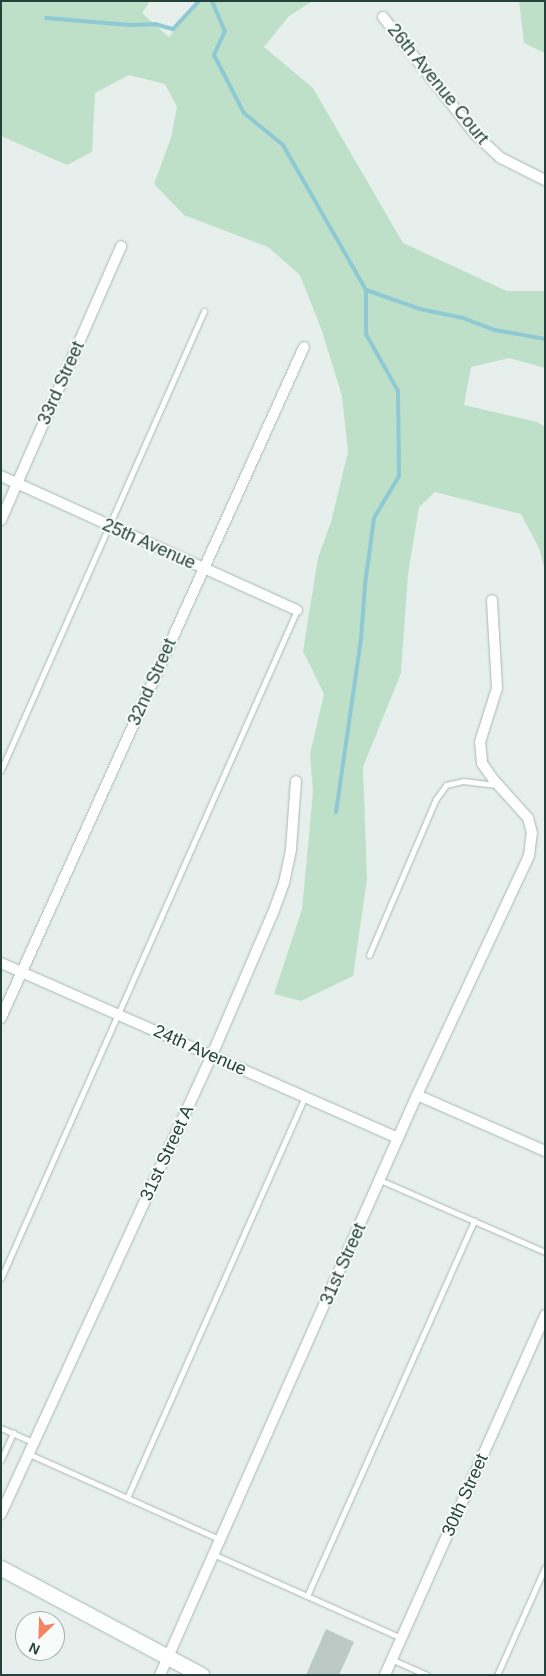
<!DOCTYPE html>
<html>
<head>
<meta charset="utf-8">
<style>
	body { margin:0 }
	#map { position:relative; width:546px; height:1676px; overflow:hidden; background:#e6efeb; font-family:Helvetica,sans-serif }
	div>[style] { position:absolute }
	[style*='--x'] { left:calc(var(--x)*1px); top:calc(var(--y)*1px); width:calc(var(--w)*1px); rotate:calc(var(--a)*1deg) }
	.green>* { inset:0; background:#bfe0c8 }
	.stream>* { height:4px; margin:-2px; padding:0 2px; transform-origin:2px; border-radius:2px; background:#8ec9d4 }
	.building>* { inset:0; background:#bbcac4 }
	.roads { filter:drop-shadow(0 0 1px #a8b8b2) drop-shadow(0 0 1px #a8b8b2) }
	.service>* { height:5px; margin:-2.5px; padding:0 2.5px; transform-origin:2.5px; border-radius:2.5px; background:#fff }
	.minor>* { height:10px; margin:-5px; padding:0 5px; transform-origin:5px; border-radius:5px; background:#fff }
	.secondary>* { height:15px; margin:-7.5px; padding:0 7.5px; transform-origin:7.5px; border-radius:7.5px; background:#fff }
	span { translate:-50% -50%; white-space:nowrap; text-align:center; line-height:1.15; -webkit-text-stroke:4px #f7fbf9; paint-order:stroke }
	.street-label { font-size:18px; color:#24423a }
	.frame { position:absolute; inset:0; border:2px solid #24423a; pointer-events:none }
	.north { position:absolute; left:15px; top:1611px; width:50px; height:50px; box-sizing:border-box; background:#f7fbf9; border:1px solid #a3b1ad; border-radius:50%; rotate:204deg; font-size:14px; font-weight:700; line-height:20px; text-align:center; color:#24423a }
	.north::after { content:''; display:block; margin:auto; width:18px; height:22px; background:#f4845f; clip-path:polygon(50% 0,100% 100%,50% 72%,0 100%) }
</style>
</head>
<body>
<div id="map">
	<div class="green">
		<div style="clip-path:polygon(1px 1px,150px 1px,142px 13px,169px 37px,198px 1px,313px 1px,289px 16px,264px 47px,313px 88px,403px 243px,507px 291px,545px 291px,545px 368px,509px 358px,471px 367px,464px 405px,537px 422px,545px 427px,545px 570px,539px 548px,521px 514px,435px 492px,419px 507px,408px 574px,401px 673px,363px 767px,367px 879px,353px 976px,301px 1001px,274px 994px,302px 909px,313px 792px,310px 754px,324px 694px,303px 651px,318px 558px,331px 522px,348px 452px,342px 396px,322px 331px,300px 275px,268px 247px,184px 215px,154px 184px,171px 138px,177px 107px,165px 84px,129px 75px,95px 93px,92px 152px,67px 165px,1px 136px)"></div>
		<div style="clip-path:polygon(519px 1px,545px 1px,545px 53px,524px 43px)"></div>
	</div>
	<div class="stream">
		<div style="--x:212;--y:1;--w:33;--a:67"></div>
		<div style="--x:225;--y:31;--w:26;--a:115"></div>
		<div style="--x:214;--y:55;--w:65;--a:62.7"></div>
		<div style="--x:244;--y:113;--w:50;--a:39.4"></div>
		<div style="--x:283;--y:145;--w:167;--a:60.2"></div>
		<div style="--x:366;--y:290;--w:44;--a:90"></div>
		<div style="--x:366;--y:334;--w:65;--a:60.7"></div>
		<div style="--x:398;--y:391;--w:85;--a:89.3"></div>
		<div style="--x:399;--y:476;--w:49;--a:120.8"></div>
		<div style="--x:374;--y:518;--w:68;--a:97.7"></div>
		<div style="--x:365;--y:585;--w:54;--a:94.2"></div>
		<div style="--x:361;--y:639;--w:175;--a:98.2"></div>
		<div style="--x:46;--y:18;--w:84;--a:4.8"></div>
		<div style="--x:130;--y:25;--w:25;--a:-2"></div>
		<div style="--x:155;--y:24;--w:19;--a:16"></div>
		<div style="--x:173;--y:29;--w:38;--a:-47"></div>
		<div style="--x:366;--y:290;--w:57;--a:19.4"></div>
		<div style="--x:420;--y:309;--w:44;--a:11.8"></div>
		<div style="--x:463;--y:318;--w:34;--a:21"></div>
		<div style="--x:495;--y:330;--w:51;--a:10.2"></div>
	</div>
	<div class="building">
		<div style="clip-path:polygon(326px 1629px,354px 1642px,339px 1675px,306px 1675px)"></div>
	</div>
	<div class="roads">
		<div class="service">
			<div style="--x:1;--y:770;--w:502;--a:-66.14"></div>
			<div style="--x:369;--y:955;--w:170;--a:-66.8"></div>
			<div style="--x:436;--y:799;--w:17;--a:-54"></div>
			<div style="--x:446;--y:785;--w:17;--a:-13"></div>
			<div style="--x:463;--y:781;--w:33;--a:7"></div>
			<div style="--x:380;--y:1180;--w:180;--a:23.6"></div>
			<div style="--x:1;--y:1278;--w:731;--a:-66.1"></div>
			<div style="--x:1;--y:1428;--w:36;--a:24"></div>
			<div style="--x:29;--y:1454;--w:210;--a:24.1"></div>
			<div style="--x:1;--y:1460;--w:30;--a:-66"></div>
			<div style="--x:127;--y:1498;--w:440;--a:-66.1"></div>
			<div style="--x:215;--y:1555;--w:204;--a:24"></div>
			<div style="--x:307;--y:1596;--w:411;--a:-66"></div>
			<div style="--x:391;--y:1659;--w:39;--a:24"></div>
			<div style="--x:497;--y:1675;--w:118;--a:-66"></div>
		</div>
		<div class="minor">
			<div style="--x:383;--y:17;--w:150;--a:51.8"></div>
			<div style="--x:476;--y:135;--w:34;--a:43"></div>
			<div style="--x:501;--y:158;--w:49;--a:26.6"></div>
			<div style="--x:1;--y:476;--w:325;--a:24.4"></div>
			<div style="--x:1;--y:520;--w:299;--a:-66.3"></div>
			<div style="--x:1;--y:963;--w:434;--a:23.8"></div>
			<div style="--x:1;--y:1018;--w:736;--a:-65.7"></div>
			<div style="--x:417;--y:1095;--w:140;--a:23.6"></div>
			<div style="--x:1;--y:1514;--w:505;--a:-65.31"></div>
			<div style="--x:212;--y:1055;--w:155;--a:-66.8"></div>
			<div style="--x:273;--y:913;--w:32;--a:-70"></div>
			<div style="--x:284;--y:883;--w:35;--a:-78"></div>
			<div style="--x:291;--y:849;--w:68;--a:-85.8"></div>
			<div style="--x:160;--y:1675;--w:634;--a:-66.1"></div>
			<div style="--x:417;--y:1095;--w:264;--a:-64.9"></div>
			<div style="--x:529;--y:856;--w:23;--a:-83"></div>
			<div style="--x:532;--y:833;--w:16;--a:-105"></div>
			<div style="--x:528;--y:818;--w:52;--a:-131.9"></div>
			<div style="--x:493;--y:779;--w:19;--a:-125"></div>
			<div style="--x:482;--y:763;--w:21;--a:-95"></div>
			<div style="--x:480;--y:742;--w:57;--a:-72.5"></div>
			<div style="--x:497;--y:688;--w:88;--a:-93.3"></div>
			<div style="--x:385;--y:1675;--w:394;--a:-66"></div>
		</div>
		<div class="secondary">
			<div style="--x:1;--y:1568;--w:227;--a:28.1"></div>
		</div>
	</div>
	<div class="street-label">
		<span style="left:438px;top:84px;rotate:51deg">26th Avenue Court</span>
		<span style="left:61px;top:383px;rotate:-66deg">33rd Street</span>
		<span style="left:149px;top:544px;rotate:24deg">25th Avenue</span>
		<span style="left:152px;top:682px;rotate:-66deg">32nd Street</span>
		<span style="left:200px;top:1050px;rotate:24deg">24th Avenue</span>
		<span style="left:167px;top:1153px;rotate:-65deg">31st Street A</span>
		<span style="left:343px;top:1264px;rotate:-66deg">31st Street</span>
		<span style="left:465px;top:1495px;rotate:-66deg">30th Street</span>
	</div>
	<div class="frame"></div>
	<div class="north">N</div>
</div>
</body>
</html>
